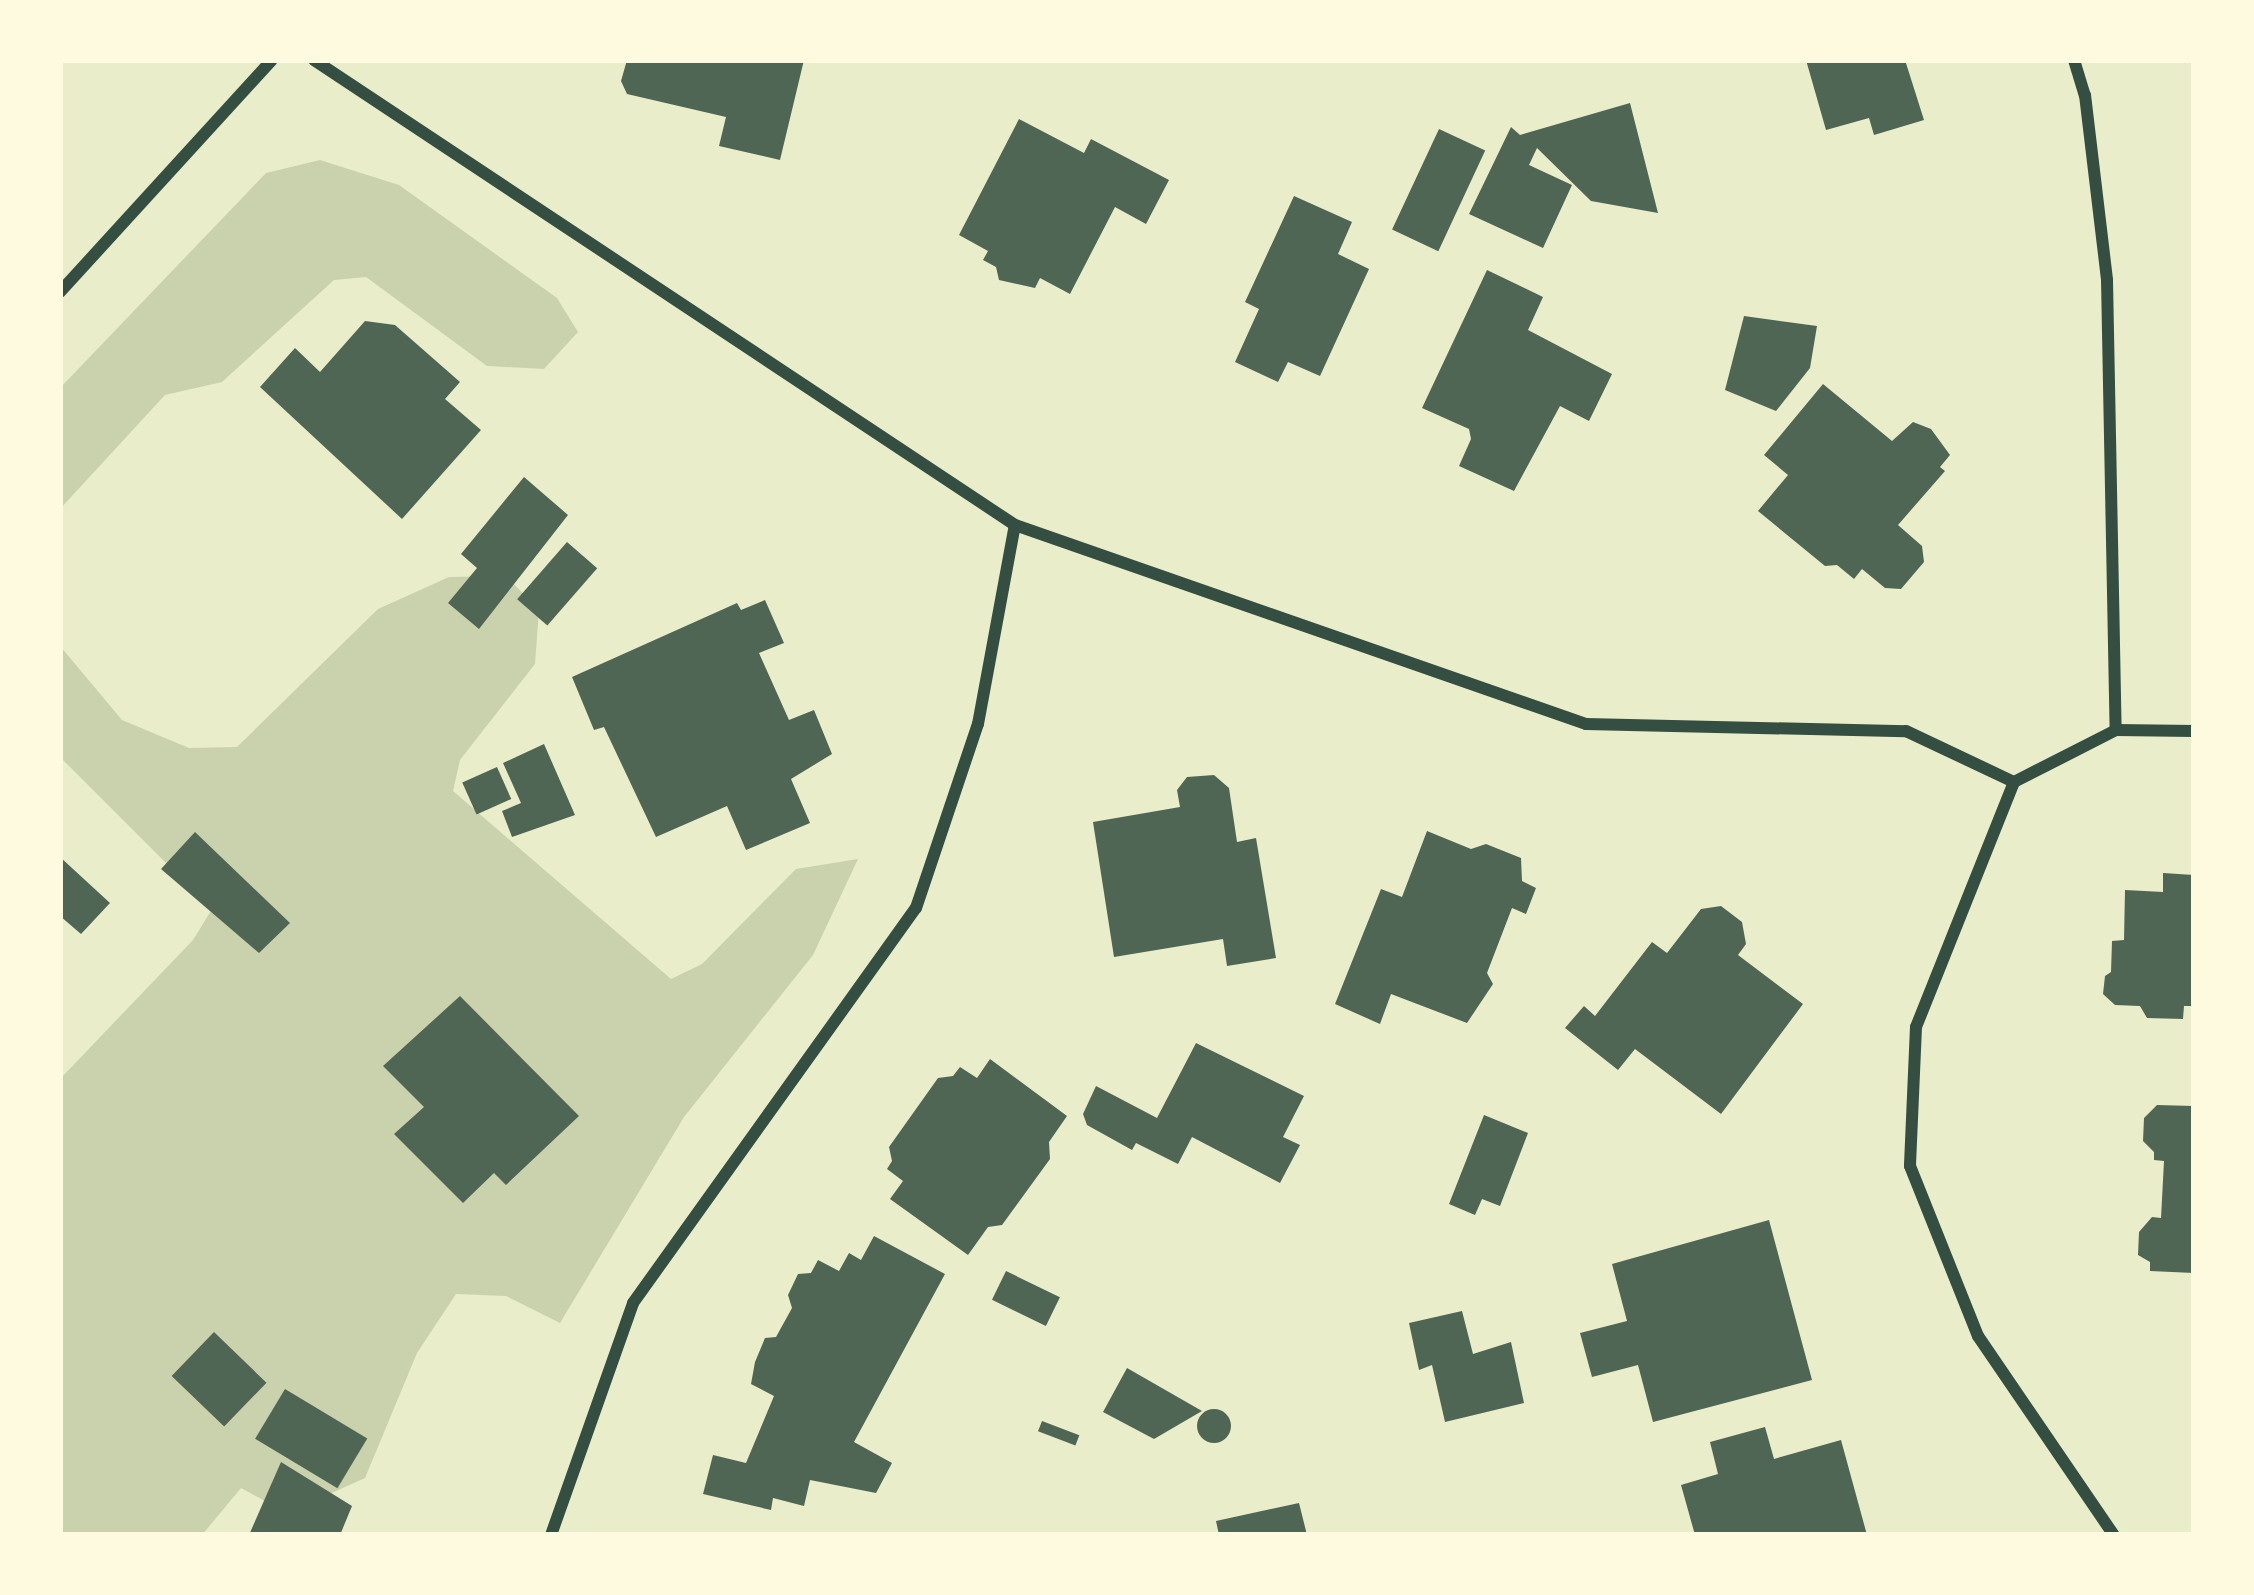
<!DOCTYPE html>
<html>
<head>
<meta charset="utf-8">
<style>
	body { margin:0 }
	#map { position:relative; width:2254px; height:1595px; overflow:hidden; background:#e9edc9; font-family:Montserrat,sans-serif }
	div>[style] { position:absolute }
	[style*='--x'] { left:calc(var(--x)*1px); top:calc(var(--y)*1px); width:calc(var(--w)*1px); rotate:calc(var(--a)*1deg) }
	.green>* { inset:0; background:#cad2ad }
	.building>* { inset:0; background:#4f6655; transform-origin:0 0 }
	.round { border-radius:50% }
	.minor>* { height:12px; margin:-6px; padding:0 6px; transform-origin:6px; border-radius:6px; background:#344e41 }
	span { translate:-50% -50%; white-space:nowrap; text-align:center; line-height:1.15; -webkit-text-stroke:10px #fefae0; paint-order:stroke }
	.frame { position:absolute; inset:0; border:63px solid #fefae0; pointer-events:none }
</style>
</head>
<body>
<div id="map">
	<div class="green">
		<div style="clip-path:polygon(320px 160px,399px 185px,557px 298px,578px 332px,544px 369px,487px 366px,366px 277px,334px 280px,222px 382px,165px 395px,60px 509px,60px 388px,266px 173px)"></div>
		<div style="clip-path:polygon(506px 576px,539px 610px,535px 664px,460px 760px,453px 791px,671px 979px,702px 964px,796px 869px,858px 859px,813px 955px,684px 1117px,560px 1323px,506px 1296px,456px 1294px,417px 1353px,365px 1478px,314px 1501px,307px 1524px,241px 1488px,202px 1535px,60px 1535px,60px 1079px,193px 940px,212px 909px,60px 757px,60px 646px,122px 720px,189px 748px,237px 747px,378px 609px,449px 577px)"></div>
	</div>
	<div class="building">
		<div style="clip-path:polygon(627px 60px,804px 60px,780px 160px,719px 146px,726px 117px,627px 94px,621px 81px)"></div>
		<div style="clip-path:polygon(1806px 60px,1905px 60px,1924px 120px,1874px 135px,1869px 118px,1826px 130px)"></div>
		<div style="clip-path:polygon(1630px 103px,1658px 213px,1591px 201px,1537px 148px,1529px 165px,1572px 185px,1543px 248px,1469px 214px,1511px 127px,1520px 135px)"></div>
		<div style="clip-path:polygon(1019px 119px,1084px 153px,1091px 139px,1169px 180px,1146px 224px,1115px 207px,1070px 294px,1040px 278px,1035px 288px,999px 280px,996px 267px,983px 260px,988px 251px,959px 235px)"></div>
		<div style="left:1439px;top:129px;width:51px;height:111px;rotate:25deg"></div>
		<div style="clip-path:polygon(1294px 196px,1352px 222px,1338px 254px,1369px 269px,1320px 376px,1288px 362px,1278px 382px,1235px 362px,1259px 309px,1245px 302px)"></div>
		<div style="clip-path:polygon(1487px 270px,1543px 297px,1528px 330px,1612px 374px,1589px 421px,1560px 406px,1514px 491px,1459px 466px,1471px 439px,1469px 429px,1422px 408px)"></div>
		<div style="clip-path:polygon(1744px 316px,1817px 326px,1810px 368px,1776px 411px,1725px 390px)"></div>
		<div style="clip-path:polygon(365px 321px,395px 325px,460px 382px,445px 399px,481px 430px,402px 519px,260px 387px,295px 348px,320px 372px)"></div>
		<div style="clip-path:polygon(1823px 384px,1892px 441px,1913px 422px,1931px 429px,1950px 455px,1940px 467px,1945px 471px,1898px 525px,1922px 546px,1924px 562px,1901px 589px,1885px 588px,1862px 569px,1854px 579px,1837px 565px,1825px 566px,1758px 511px,1788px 475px,1764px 455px)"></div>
		<div style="clip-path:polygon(524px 477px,568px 515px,479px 629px,448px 603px,477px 568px,461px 554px)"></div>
		<div style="left:567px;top:542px;width:40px;height:76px;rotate:41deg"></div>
		<div style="clip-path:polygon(765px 600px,784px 643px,759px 653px,789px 720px,814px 710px,832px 754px,791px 779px,810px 823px,746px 850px,727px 806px,656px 837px,604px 727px,594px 730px,572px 677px,737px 603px,741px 610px)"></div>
		<div style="clip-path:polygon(544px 744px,575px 815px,512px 837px,502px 811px,521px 803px,503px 763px)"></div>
		<div style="left:497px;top:767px;width:35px;height:38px;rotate:66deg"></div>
		<div style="clip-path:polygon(1214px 775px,1229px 788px,1237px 842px,1256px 838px,1276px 958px,1227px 966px,1223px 939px,1114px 957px,1093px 822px,1180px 807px,1177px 790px,1187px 777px)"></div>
		<div style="clip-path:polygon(1427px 831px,1471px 849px,1486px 844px,1521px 858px,1522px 881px,1536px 888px,1526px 914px,1512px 908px,1487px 973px,1493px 984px,1467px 1023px,1391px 994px,1380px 1024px,1335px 1004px,1381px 889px,1402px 897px)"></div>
		<div style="clip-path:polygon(195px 832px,290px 923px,259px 953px,161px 869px)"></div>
		<div style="clip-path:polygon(60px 857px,110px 903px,81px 934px,60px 916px)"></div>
		<div style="clip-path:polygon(2163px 873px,2194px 875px,2194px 1006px,2184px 1006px,2183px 1019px,2147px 1018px,2140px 1006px,2115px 1005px,2103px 994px,2105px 976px,2111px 972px,2112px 941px,2124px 940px,2125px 890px,2163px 892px)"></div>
		<div style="clip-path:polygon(1721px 906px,1742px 922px,1746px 944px,1738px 955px,1803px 1004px,1721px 1114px,1635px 1049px,1618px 1070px,1565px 1028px,1584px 1006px,1595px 1016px,1652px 942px,1667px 953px,1701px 909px)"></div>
		<div style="clip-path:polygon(460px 996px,579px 1116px,506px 1185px,494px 1173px,463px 1203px,394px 1134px,424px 1107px,383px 1066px)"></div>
		<div style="clip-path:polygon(1196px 1043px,1304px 1096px,1283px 1137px,1300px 1145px,1280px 1183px,1192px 1137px,1178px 1164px,1136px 1143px,1132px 1150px,1087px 1125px,1083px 1114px,1096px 1086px,1157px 1118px)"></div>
		<div style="clip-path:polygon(990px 1059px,1067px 1116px,1049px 1142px,1050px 1159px,1002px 1225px,988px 1227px,968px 1255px,890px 1199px,903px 1181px,887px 1169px,892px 1161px,889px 1147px,938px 1078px,953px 1076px,960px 1067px,977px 1078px)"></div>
		<div style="clip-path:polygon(2157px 1105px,2194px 1106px,2194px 1273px,2150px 1271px,2150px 1262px,2138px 1255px,2139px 1232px,2152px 1217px,2161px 1218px,2164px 1161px,2154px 1160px,2154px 1152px,2143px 1141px,2144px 1118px)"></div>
		<div style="clip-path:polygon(1484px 1115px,1528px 1133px,1500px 1206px,1482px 1199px,1475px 1215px,1449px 1204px)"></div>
		<div style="clip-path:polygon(1769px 1220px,1812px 1380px,1653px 1422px,1638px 1365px,1592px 1377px,1580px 1333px,1627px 1321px,1612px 1264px)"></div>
		<div style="clip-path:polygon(874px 1236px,945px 1274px,854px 1442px,892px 1463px,876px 1493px,810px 1480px,804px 1506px,773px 1498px,771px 1510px,703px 1494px,713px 1455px,746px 1463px,774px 1396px,751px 1384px,755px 1362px,765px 1338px,776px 1337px,792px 1308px,788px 1295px,798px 1274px,811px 1273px,818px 1260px,839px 1271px,849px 1253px,861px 1260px)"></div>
		<div style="left:1006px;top:1271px;width:60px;height:32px;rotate:26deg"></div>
		<div style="clip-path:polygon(1462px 1311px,1473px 1354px,1511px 1342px,1524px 1403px,1445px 1422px,1432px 1365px,1419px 1370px,1409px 1323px)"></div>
		<div style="left:214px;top:1332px;width:73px;height:61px;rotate:44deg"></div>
		<div style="clip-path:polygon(1127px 1368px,1202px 1411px,1154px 1439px,1103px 1412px)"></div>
		<div style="left:285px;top:1389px;width:96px;height:58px;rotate:31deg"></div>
		<div class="round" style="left:1197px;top:1409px;width:34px;height:34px"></div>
		<div style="left:1042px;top:1421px;width:40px;height:11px;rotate:21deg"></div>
		<div style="clip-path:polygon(1765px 1427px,1774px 1459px,1841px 1440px,1867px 1535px,1695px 1535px,1681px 1485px,1718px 1474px,1710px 1442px)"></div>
		<div style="clip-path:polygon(281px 1462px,352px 1506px,340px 1535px,249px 1535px)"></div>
		<div style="clip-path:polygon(1299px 1503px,1307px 1535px,1219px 1535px,1216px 1521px)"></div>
	</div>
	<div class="minor">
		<div style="--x:314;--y:60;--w:841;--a:33.56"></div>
		<div style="--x:1015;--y:525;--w:605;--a:19.21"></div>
		<div style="--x:1586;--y:724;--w:320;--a:1.3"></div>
		<div style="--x:1906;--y:731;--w:119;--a:25.3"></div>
		<div style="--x:2074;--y:60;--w:37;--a:73"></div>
		<div style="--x:2085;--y:95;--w:186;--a:83.2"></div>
		<div style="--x:2107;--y:280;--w:450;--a:88.9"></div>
		<div style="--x:60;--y:292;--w:314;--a:-47.6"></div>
		<div style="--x:2014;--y:782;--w:264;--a:111.8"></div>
		<div style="--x:1916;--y:1027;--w:139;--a:92.5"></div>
		<div style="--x:1910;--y:1166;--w:183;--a:68.2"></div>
		<div style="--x:1978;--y:1336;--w:241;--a:55.7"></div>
		<div style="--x:2014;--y:782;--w:114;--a:-27"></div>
		<div style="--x:2116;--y:730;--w:78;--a:0.7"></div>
		<div style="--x:551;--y:1535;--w:246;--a:-70.5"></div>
		<div style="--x:633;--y:1303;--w:486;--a:-54.4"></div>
		<div style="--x:916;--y:908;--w:194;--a:-71.4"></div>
		<div style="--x:978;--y:724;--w:202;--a:-79.5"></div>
	</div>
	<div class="frame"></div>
</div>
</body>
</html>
